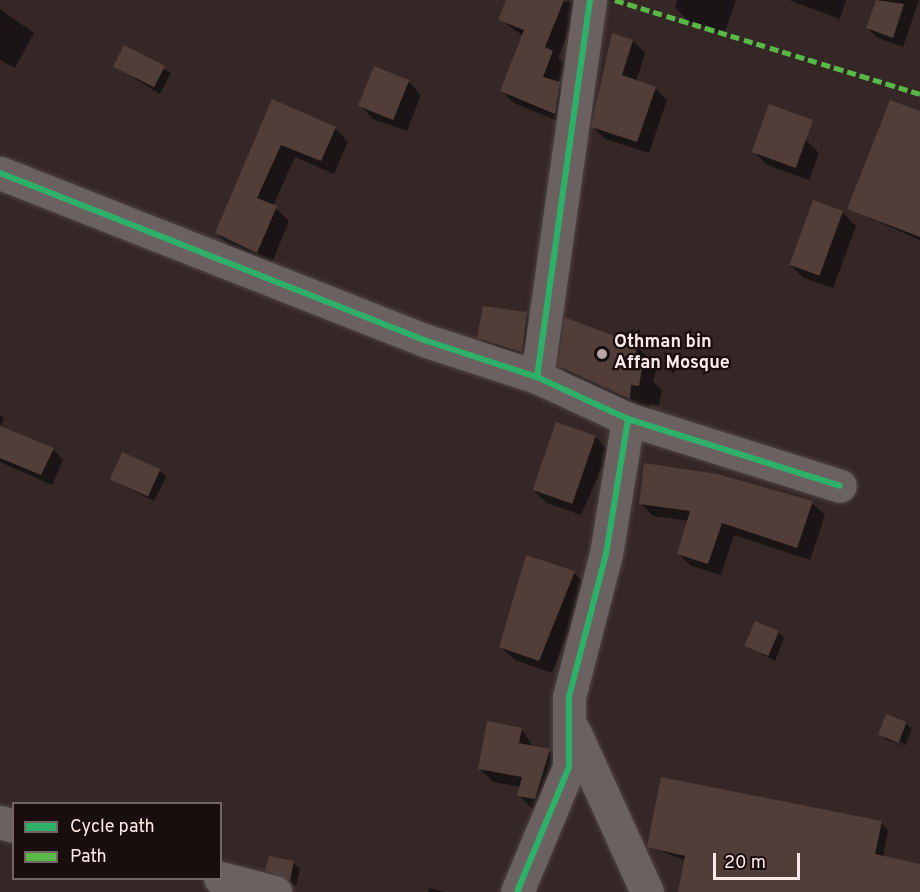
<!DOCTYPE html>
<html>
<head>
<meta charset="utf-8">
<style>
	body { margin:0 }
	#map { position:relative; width:920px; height:892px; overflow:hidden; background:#342726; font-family:Overpass,sans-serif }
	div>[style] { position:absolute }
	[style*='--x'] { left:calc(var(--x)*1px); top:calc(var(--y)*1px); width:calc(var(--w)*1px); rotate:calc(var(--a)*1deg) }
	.shadow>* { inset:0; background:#0007 }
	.building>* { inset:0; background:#513e38; transform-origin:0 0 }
	.roads { filter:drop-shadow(0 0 2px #504443) drop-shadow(0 0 2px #504443) }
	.minor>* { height:33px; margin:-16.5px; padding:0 16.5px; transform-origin:16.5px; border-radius:16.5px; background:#6c6161 }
	.quiet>* { height:4.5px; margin-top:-2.25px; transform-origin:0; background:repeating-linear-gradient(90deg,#58b947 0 9px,transparent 0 13.5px) }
	.cycleway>* { height:6px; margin:-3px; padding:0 3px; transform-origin:3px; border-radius:3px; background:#2db169 }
	.dots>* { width:16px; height:16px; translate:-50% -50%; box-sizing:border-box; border:3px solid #190e0d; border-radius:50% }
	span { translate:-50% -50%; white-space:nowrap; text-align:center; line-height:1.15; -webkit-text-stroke:4.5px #190e0d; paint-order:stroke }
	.poi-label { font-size:18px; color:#fdebe9; font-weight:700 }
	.left { translate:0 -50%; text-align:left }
	.legend { position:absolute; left:12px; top:802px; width:210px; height:78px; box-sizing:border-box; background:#190e0d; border:2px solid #746665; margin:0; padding:8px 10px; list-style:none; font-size:18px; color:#fdebe9 }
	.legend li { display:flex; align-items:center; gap:12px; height:30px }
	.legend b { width:30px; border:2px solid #746665 }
	.scale { position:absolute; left:713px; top:853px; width:87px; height:27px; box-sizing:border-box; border:3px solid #fdebe9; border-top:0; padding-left:8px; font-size:18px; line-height:21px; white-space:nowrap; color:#fdebe9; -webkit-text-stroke:4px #190e0d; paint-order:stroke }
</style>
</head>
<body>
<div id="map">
	<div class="shadow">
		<div style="clip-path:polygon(508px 0,580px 2px,558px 58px,565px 64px,558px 83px,571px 96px,567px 125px,514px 103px,502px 91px,523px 36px,500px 19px)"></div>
		<div style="clip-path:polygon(677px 0,736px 0,724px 34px,688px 21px,675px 7px)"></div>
		<div style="clip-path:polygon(789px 0,846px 0,840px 19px)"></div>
		<div style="clip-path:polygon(877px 0,919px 0,903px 47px,878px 38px,867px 28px)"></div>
		<div style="clip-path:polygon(0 9px,34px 33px,15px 68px,0 60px)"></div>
		<div style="clip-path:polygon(633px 41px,645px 53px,636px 82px,655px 88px,667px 100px,649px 153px,605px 139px,593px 127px)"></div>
		<div style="clip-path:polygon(128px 49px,171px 73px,160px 94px,115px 66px)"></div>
		<div style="clip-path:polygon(408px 81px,421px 95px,407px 131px,373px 119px,360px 105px)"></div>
		<div style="clip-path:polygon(272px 101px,335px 128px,348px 142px,334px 174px,295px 157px,273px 206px,289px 221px,271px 265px,230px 246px,216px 233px)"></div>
		<div style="clip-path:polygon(920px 113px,920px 240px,849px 209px)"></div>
		<div style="clip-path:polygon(805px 139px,819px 153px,809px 180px,767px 165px,753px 151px)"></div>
		<div style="clip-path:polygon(842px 212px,856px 226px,833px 288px,804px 278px,790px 265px)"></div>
		<div style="clip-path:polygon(526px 314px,540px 327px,535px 365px,493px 351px,479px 337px)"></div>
		<div style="clip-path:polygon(637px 347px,657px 367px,653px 381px,662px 390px,659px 405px,650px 404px,649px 417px,579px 385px,559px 365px)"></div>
		<div style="clip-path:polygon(0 415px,4px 418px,0 427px)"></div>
		<div style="clip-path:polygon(557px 424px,596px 437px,609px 451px,581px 515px,547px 503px,533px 490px)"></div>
		<div style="clip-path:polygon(0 427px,53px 449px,63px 460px,52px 485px,0 462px)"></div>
		<div style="clip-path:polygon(159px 470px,166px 477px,154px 501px,112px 480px)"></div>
		<div style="clip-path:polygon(640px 503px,812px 503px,825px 515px,810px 560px,734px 535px,721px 575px,691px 566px,678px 553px,689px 521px,653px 516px)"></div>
		<div style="clip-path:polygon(574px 573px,587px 586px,552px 673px,515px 660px,501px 647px)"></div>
		<div style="clip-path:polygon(778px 632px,784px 638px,775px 661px,747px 646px)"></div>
		<div style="clip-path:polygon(488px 723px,522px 730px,534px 748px,550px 751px,563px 764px,549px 812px,532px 809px,519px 795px,521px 787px,493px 782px,479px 768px)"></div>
		<div style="clip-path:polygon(evenodd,906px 723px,912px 730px,904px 748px,879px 734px,906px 723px,885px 736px,905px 744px,904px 747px,885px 739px,885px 736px)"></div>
		<div style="clip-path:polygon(881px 822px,888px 830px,883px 857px,920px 866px,920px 892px,680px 892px,686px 861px,649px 846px)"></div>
		<div style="clip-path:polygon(293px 863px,300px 869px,296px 886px,267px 870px)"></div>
		<div style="clip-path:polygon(429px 888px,445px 892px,428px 892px)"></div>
	</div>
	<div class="building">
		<div style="clip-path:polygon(506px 0,564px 0,545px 47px,553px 51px,543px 77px,560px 82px,555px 114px,500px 91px,524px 30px,498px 20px)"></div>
		<div style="clip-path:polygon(876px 0,904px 4px,893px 38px,866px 28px)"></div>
		<div style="clip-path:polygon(612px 33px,633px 40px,622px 75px,656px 87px,637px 142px,591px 127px)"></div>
		<div style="left:124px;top:45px;width:46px;height:24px;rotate:27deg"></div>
		<div style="left:374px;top:66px;width:38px;height:43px;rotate:22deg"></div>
		<div style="clip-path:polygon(272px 99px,336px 127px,321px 161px,281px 145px,257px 198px,277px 206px,257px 253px,215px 233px)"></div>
		<div style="clip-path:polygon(890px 100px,920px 111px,920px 237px,847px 209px)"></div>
		<div style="left:769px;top:104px;width:47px;height:51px;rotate:20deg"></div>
		<div style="left:813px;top:200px;width:32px;height:69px;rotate:20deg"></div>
		<div style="clip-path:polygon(483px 306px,527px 312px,522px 352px,477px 338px)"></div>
		<div style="clip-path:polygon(564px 317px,638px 345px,633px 362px,642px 368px,639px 386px,631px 385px,630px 399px,558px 366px)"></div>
		<div style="left:556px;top:422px;width:42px;height:72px;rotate:19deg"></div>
		<div style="clip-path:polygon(0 426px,54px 448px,41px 475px,0 458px)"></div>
		<div style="left:122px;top:452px;width:42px;height:30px;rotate:24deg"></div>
		<div style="clip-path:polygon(644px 463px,717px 474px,813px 501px,797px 548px,722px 523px,708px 564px,677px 554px,690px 511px,639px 504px)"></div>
		<div style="clip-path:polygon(526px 555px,575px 571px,539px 661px,499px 647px)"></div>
		<div style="left:755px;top:621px;width:26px;height:27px;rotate:23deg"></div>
		<div style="left:886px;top:714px;width:22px;height:22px;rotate:21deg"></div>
		<div style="clip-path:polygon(487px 721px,522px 728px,519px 743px,550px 749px,535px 799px,517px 796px,522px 777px,478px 769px)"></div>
		<div style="clip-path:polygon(661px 777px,882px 821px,875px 854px,920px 864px,920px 892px,678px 892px,685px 856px,647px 847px)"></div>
		<div style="clip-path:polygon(269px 856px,294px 861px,290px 881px,265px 870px)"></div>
	</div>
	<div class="roads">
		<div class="minor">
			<div style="--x:0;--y:173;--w:459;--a:21.5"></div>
			<div style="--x:427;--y:341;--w:116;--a:18.1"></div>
			<div style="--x:537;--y:377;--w:100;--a:24.8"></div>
			<div style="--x:628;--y:419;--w:222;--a:17.5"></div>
			<div style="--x:537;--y:377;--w:381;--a:-82"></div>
			<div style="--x:574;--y:731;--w:177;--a:65.6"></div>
			<div style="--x:0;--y:822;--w:15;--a:16"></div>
			<div style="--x:220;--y:878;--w:57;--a:14.3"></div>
			<div style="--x:517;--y:892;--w:135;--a:-67.4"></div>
			<div style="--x:569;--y:767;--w:70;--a:-90"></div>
			<div style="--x:569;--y:697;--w:148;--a:-75.5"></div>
			<div style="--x:606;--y:554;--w:137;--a:-80.7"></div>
		</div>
	</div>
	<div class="quiet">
		<div style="--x:615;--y:0;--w:319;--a:17.1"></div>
	</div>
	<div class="cycleway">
		<div style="--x:0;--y:173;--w:459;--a:21.5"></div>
		<div style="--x:427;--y:341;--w:116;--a:18.1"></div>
		<div style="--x:537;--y:377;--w:100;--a:24.8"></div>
		<div style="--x:628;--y:419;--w:222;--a:17.5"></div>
		<div style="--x:537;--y:377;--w:381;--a:-82"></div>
		<div style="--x:517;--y:892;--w:135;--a:-67.4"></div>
		<div style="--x:569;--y:767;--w:70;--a:-90"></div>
		<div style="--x:569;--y:697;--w:148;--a:-75.5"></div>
		<div style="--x:606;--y:554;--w:137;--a:-80.7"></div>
	</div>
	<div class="dots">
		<div style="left:602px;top:354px;background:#b7a6a5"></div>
	</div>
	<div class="poi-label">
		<span class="left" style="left:614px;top:354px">Othman bin<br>Affan Mosque</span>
	</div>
	<ul class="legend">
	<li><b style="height:8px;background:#2db169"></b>Cycle path</li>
	<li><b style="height:8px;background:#58b947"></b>Path</li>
	</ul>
	<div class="scale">20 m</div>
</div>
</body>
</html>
